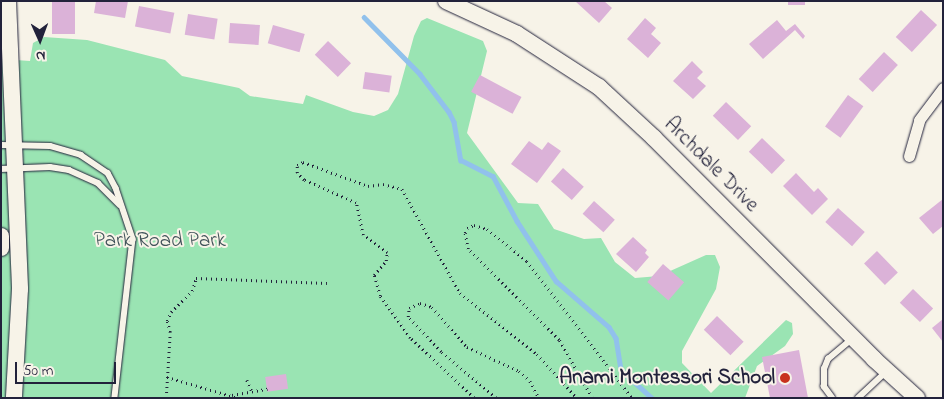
<!DOCTYPE html>
<html>
<head>
<meta charset="utf-8">
<style>
	body { margin:0 }
	#map { position:relative; width:944px; height:399px; overflow:hidden; background:#f7f3e8; font-family:"Indie Flower",sans-serif }
	div>[style] { position:absolute }
	[style*='--x'] { left:calc(var(--x)*1px); top:calc(var(--y)*1px); width:calc(var(--w)*1px); rotate:calc(var(--a)*1deg) }
	.green>* { inset:0; background:#9ae4b3 }
	.stream>* { height:4.5px; margin:-2.25px; padding:0 2.25px; transform-origin:2.25px; border-radius:2.25px; background:#91c1ec }
	.building>* { inset:0; background:#dbb2d8; transform-origin:0 0 }
	.path>* { height:2.5px; margin-top:-1.25px; transform-origin:0; background:repeating-linear-gradient(90deg,#22223b 0 1px,transparent 0 5px) }
	.roads { filter:drop-shadow(0 0 1px #22223b) drop-shadow(0 0 1px #22223b) }
	.lane>* { height:5.5px; margin:-2.75px; padding:0 2.75px; transform-origin:2.75px; border-radius:2.75px; background:#f7f3e8 }
	.street>* { height:11px; margin:-5.5px; padding:0 5.5px; transform-origin:5.5px; border-radius:5.5px; background:#f7f3e8 }
	.secondary>* { height:16px; margin:-8px; padding:0 8px; transform-origin:8px; border-radius:8px; background:#f7f3e8 }
	.dots>* { width:14px; height:14px; translate:-50% -50%; box-sizing:border-box; border:2px solid #f7f3e8; border-radius:50% }
	span { translate:-50% -50%; white-space:nowrap; text-align:center; line-height:1.15; -webkit-text-stroke:4px #f7f3e8; paint-order:stroke }
	.street-label { font-size:21px; color:#22223b }
	.park-label { font-size:21px; color:#405259 }
	.poi-label { font-size:21px; color:#22223b; font-weight:700 }
	.right { translate:-100% -50%; text-align:right }
	.frame { position:absolute; inset:0; border:2px solid #22223b; pointer-events:none }
	.north { position:absolute; left:15px; top:15px; width:50px; height:50px; -webkit-text-stroke:4px #f7f3e8; paint-order:stroke; rotate:178deg; font-size:14px; font-weight:700; line-height:20px; text-align:center; color:#22223b }
	.north::after { content:''; display:block; margin:auto; width:18px; height:22px; background:#22223b; clip-path:polygon(50% 0,100% 100%,50% 72%,0 100%) }
	.scale { position:absolute; left:15px; top:362px; width:101px; height:22px; box-sizing:border-box; border:2px solid #22223b; border-top:0; padding-left:6px; font-size:15px; line-height:18px; white-space:nowrap; color:#22223b; -webkit-text-stroke:4px #f7f3e8; paint-order:stroke }
</style>
</head>
<body>
<div id="map">
	<div class="green">
		<div style="clip-path:polygon(427px 18px,483px 41px,487px 51px,467px 133px,518px 203px,538px 204px,554px 229px,584px 239px,601px 238px,615px 262px,635px 278px,659px 276px,706px 255px,715px 255px,720px 267px,716px 289px,682px 351px,682px 363px,711px 393px,786px 320px,792px 323px,793px 334px,785px 346px,757px 366px,745px 398px,1px 398px,1px 59px,30px 61px,33px 43px,44px 37px,87px 40px,165px 60px,182px 76px,239px 88px,250px 96px,303px 104px,306px 95px,353px 112px,374px 116px,388px 110px,398px 94px,414px 36px,421px 21px)"></div>
	</div>
	<div class="stream">
		<div style="--x:364;--y:17;--w:80;--a:45.5"></div>
		<div style="--x:420;--y:74;--w:48;--a:52.7"></div>
		<div style="--x:449;--y:112;--w:11;--a:63"></div>
		<div style="--x:454;--y:122;--w:39;--a:80"></div>
		<div style="--x:461;--y:160;--w:36;--a:27"></div>
		<div style="--x:493;--y:176;--w:51;--a:61.9"></div>
		<div style="--x:517;--y:221;--w:72;--a:57"></div>
		<div style="--x:556;--y:281;--w:70;--a:41"></div>
		<div style="--x:609;--y:327;--w:13;--a:58"></div>
		<div style="--x:616;--y:338;--w:32;--a:81"></div>
		<div style="--x:621;--y:370;--w:42;--a:42.1"></div>
	</div>
	<div class="building">
		<div style="left:52px;top:1px;width:23px;height:33px"></div>
		<div style="clip-path:polygon(96px 1px,128px 1px,125px 18px,94px 13px)"></div>
		<div style="clip-path:polygon(575px 1px,604px 1px,612px 8px,599px 23px)"></div>
		<div style="left:788px;top:1px;width:17px;height:4px"></div>
		<div style="left:139px;top:6px;width:36px;height:21px;rotate:11deg"></div>
		<div style="left:921px;top:10px;width:22px;height:37px;rotate:43deg"></div>
		<div style="left:188px;top:14px;width:30px;height:21px;rotate:9deg"></div>
		<div style="clip-path:polygon(645px 18px,656px 28px,651px 34px,661px 43px,648px 58px,627px 39px)"></div>
		<div style="clip-path:polygon(777px 20px,786px 31px,795px 24px,805px 36px,803px 39px,795px 30px,763px 59px,749px 44px)"></div>
		<div style="left:230px;top:23px;width:30px;height:20px;rotate:4deg"></div>
		<div style="left:273px;top:25px;width:33px;height:19px;rotate:16deg"></div>
		<div style="left:328px;top:41px;width:32px;height:19px;rotate:44deg"></div>
		<div style="left:884px;top:52px;width:19px;height:37px;rotate:43deg"></div>
		<div style="clip-path:polygon(692px 61px,703px 72px,697px 78px,706px 86px,693px 99px,673px 81px)"></div>
		<div style="left:365px;top:72px;width:27px;height:17px;rotate:8deg"></div>
		<div style="left:480px;top:75px;width:47px;height:19px;rotate:28deg"></div>
		<div style="left:848px;top:95px;width:19px;height:39px;rotate:36deg"></div>
		<div style="left:726px;top:102px;width:35px;height:19px;rotate:44deg"></div>
		<div style="left:762px;top:138px;width:32px;height:19px;rotate:44deg"></div>
		<div style="clip-path:polygon(529px 141px,542px 150px,548px 142px,561px 151px,537px 183px,511px 164px)"></div>
		<div style="left:563px;top:168px;width:28px;height:18px;rotate:42deg"></div>
		<div style="clip-path:polygon(796px 173px,814px 192px,818px 188px,828px 199px,812px 215px,783px 186px)"></div>
		<div style="clip-path:polygon(943px 199px,943px 226px,933px 234px,919px 218px)"></div>
		<div style="left:594px;top:201px;width:28px;height:17px;rotate:42deg"></div>
		<div style="left:838px;top:208px;width:36px;height:19px;rotate:42deg"></div>
		<div style="clip-path:polygon(633px 237px,647px 250px,645px 253px,649px 257px,636px 272px,616px 254px)"></div>
		<div style="left:877px;top:251px;width:30px;height:18px;rotate:46deg"></div>
		<div style="left:663px;top:264px;width:28px;height:24px;rotate:41deg"></div>
		<div style="left:913px;top:289px;width:28px;height:19px;rotate:44deg"></div>
		<div style="left:717px;top:316px;width:37px;height:19px;rotate:44deg"></div>
		<div style="clip-path:polygon(943px 319px,943px 342px,932px 328px)"></div>
		<div style="clip-path:polygon(799px 350px,808px 398px,770px 398px,762px 357px)"></div>
		<div style="left:286px;top:374px;width:15px;height:21px;rotate:82deg"></div>
	</div>
	<div class="path">
		<div style="--x:196;--y:278;--w:131;--a:2.2"></div>
		<div style="--x:167;--y:377;--w:74;--a:16.5"></div>
		<div style="--x:247;--y:380;--w:12;--a:66"></div>
		<div style="--x:232;--y:395;--w:36;--a:-10"></div>
		<div style="--x:166;--y:398;--w:66;--a:-86.5"></div>
		<div style="--x:170;--y:332;--w:11;--a:-105"></div>
		<div style="--x:167;--y:321;--w:10;--a:-66"></div>
		<div style="--x:171;--y:312;--w:30;--a:-45"></div>
		<div style="--x:192;--y:291;--w:13;--a:-72"></div>
		<div style="--x:474;--y:398;--w:88;--a:-136.8"></div>
		<div style="--x:410;--y:338;--w:52;--a:-125.5"></div>
		<div style="--x:380;--y:296;--w:22;--a:-106"></div>
		<div style="--x:374;--y:275;--w:18;--a:-49"></div>
		<div style="--x:386;--y:261;--w:8;--a:-83"></div>
		<div style="--x:387;--y:253;--w:30;--a:-143"></div>
		<div style="--x:363;--y:235;--w:33;--a:-102"></div>
		<div style="--x:356;--y:203;--w:57;--a:-156.1"></div>
		<div style="--x:304;--y:180;--w:10;--a:-135"></div>
		<div style="--x:297;--y:173;--w:8;--a:-90"></div>
		<div style="--x:297;--y:165;--w:7;--a:-27"></div>
		<div style="--x:303;--y:162;--w:69;--a:20.3"></div>
		<div style="--x:368;--y:186;--w:15;--a:-8"></div>
		<div style="--x:383;--y:184;--w:20;--a:15"></div>
		<div style="--x:402;--y:189;--w:119;--a:60.9"></div>
		<div style="--x:460;--y:293;--w:98;--a:38.4"></div>
		<div style="--x:537;--y:354;--w:59;--a:47.7"></div>
		<div style="--x:496;--y:398;--w:72;--a:-140.1"></div>
		<div style="--x:441;--y:352;--w:48;--a:-133.3"></div>
		<div style="--x:408;--y:317;--w:9;--a:-84"></div>
		<div style="--x:409;--y:308;--w:12;--a:-24"></div>
		<div style="--x:420;--y:303;--w:13;--a:18"></div>
		<div style="--x:432;--y:307;--w:53;--a:48.8"></div>
		<div style="--x:467;--y:347;--w:57;--a:24.8"></div>
		<div style="--x:519;--y:371;--w:15;--a:42"></div>
		<div style="--x:530;--y:381;--w:19;--a:62"></div>
		<div style="--x:592;--y:398;--w:67;--a:-119.6"></div>
		<div style="--x:559;--y:340;--w:129;--a:-135"></div>
		<div style="--x:468;--y:249;--w:16;--a:-101"></div>
		<div style="--x:465;--y:233;--w:5;--a:-68"></div>
		<div style="--x:467;--y:228;--w:8;--a:-23"></div>
		<div style="--x:474;--y:225;--w:14;--a:17"></div>
		<div style="--x:487;--y:229;--w:51;--a:38.7"></div>
		<div style="--x:527;--y:261;--w:173;--a:52.5"></div>
	</div>
	<div class="roads">
		<div class="lane">
			<div style="--x:1;--y:145;--w:49;--a:1.2"></div>
			<div style="--x:50;--y:146;--w:32;--a:16"></div>
			<div style="--x:81;--y:155;--w:32;--a:34"></div>
			<div style="--x:108;--y:173;--w:17;--a:62"></div>
			<div style="--x:116;--y:188;--w:54;--a:71.6"></div>
			<div style="--x:133;--y:239;--w:160;--a:96.5"></div>
			<div style="--x:1;--y:169;--w:49;--a:-2.3"></div>
			<div style="--x:50;--y:167;--w:19;--a:9"></div>
			<div style="--x:69;--y:170;--w:32;--a:24"></div>
			<div style="--x:98;--y:183;--w:31;--a:45"></div>
			<div style="--x:832;--y:398;--w:14;--a:-126"></div>
			<div style="--x:824;--y:387;--w:18;--a:-90"></div>
			<div style="--x:824;--y:369;--w:11;--a:-68"></div>
			<div style="--x:828;--y:359;--w:31;--a:-40"></div>
			<div style="--x:858;--y:398;--w:38;--a:-43"></div>
		</div>
		<div class="street">
			<div style="--x:909;--y:156;--w:37;--a:-74"></div>
			<div style="--x:919;--y:120;--w:40;--a:-53"></div>
		</div>
		<div class="secondary">
			<div style="--x:8;--y:1;--w:288;--a:87.6"></div>
			<div style="--x:20;--y:289;--w:109;--a:93.2"></div>
			<div style="--x:446;--y:1;--w:78;--a:24.9"></div>
			<div style="--x:517;--y:34;--w:98;--a:32.9"></div>
			<div style="--x:599;--y:87;--w:75;--a:42.8"></div>
			<div style="--x:654;--y:138;--w:312;--a:45.1"></div>
			<div style="--x:874;--y:359;--w:58;--a:42.2"></div>
			<div style="--x:1;--y:236;--w:12;--a:90"></div>
		</div>
	</div>
	<div class="dots">
		<div style="left:785px;top:378px;background:#c8321e"></div>
	</div>
	<div class="street-label">
		<span style="left:711px;top:165px;rotate:45deg">Archdale Drive</span>
	</div>
	<div class="park-label">
		<span style="left:160px;top:241px">Park Road Park</span>
	</div>
	<div class="poi-label">
		<span class="right" style="left:775px;top:378px">Anami Montessori School</span>
	</div>
	<div class="frame"></div>
	<div class="north">N</div>
	<div class="scale">50 m</div>
</div>
</body>
</html>
